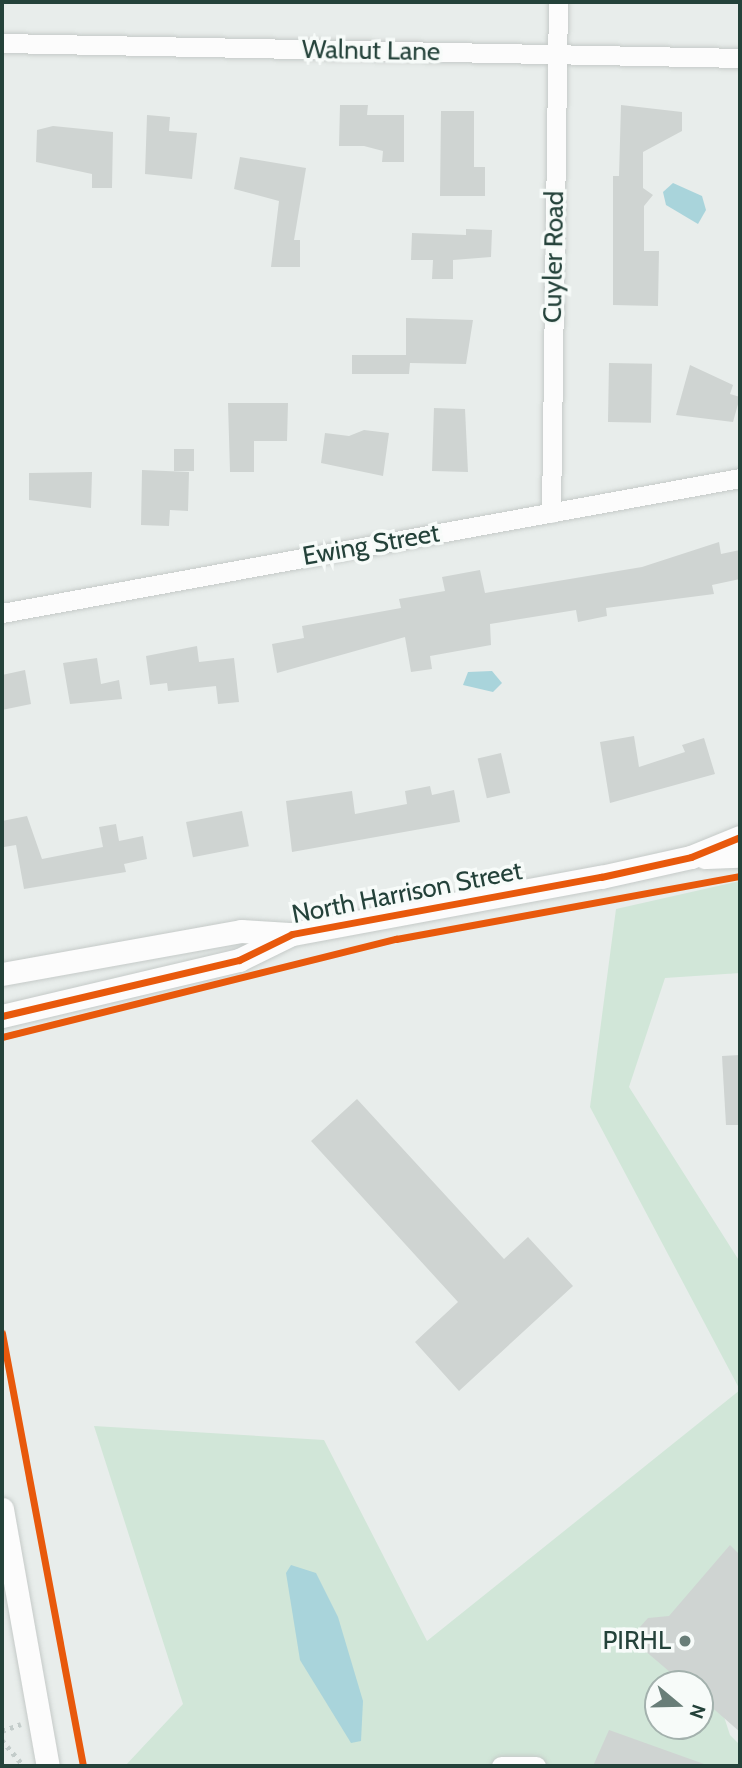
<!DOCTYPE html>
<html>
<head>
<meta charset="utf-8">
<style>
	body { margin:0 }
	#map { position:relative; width:742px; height:1768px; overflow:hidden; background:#e8edeb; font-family:Cabin,sans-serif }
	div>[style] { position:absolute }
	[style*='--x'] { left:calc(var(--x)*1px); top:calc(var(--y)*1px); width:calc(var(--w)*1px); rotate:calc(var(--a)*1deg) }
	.green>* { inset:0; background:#d1e6d8 }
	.water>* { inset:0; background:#a9d4db }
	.building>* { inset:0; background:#cfd4d2; transform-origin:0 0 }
	.path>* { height:4.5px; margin-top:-2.25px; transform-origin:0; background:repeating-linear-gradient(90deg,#c3ccca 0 3.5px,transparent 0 8.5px) }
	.roads { filter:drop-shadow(0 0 2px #c5cac8) drop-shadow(0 0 2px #c5cac8) }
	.minor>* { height:19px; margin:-9.5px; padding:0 9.5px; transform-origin:9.5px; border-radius:9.5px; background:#fcfcfc }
	.tertiary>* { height:23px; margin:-11.5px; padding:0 11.5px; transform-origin:11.5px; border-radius:11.5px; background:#fcfcfc }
	.cycleway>* { height:7px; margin:-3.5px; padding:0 3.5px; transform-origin:3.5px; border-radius:3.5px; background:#e8590c }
	.dots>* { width:19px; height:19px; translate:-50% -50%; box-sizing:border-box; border:4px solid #f7fbf9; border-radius:50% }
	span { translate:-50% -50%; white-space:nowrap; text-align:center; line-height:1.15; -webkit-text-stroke:7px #f7fbf9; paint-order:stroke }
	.street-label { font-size:26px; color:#24423a }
	.poi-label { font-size:26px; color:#24423a }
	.right { translate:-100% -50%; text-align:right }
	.frame { position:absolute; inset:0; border:4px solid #24423a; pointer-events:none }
	.north { position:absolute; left:644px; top:1670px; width:70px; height:70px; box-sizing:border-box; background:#f7fbf9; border:2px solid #a3b1ad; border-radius:50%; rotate:109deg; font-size:19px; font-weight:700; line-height:28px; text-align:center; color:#24423a }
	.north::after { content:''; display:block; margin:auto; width:24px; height:32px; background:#697e78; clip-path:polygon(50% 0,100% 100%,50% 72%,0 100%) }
</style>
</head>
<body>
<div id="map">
	<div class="green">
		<div style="clip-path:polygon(evenodd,740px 881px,740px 973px,665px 978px,629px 1087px,740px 1262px,740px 1570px,690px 1613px,730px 1735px,740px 1745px,740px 1766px,125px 1766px,183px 1704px,94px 1426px,324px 1440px,427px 1641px,740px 1390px,590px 1107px,616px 909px,740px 881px,658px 1684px,700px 1684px,700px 1726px,658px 1726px,658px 1684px)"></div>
	</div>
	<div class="water">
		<div style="clip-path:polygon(673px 183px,702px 196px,706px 210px,698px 224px,666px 205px,663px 192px)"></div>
		<div style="clip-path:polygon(492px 671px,502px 683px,493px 692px,463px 685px,468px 672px)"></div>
		<div style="clip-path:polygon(291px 1565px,316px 1573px,338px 1617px,363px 1701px,361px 1741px,351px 1743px,300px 1660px,286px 1573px)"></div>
	</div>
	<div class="building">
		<div style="clip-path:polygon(340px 105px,368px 105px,367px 115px,404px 115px,404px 162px,382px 162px,383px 151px,364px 146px,339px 146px)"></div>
		<div style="clip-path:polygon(621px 105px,682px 112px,682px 131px,643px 152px,643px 188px,653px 195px,644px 206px,644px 251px,659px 251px,658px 306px,613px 305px,613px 176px,619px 176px)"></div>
		<div style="clip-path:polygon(441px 111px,474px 111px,474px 167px,485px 167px,485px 196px,440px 196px)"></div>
		<div style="clip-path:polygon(147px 115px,170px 117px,169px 131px,197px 133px,192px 179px,145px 174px)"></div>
		<div style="clip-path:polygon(53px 126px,113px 132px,112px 188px,92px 188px,92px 174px,36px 162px,37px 130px)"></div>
		<div style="clip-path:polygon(240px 157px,306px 168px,294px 240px,300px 240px,300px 267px,271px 267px,279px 201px,234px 189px)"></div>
		<div style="clip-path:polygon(466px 229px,492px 230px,491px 257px,453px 260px,453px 279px,432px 279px,433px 260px,411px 260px,412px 233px,466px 235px)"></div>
		<div style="clip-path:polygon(406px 318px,473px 320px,466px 364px,410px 363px,409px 374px,352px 374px,352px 355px,406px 355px)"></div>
		<div style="left:609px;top:363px;width:43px;height:59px;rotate:1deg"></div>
		<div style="clip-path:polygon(690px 365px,733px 385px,730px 394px,740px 397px,733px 422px,676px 415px)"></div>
		<div style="clip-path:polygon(228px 403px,288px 403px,287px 441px,254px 441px,254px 472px,230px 472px)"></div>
		<div style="clip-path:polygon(434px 408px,465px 409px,468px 472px,432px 471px)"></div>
		<div style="clip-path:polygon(364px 430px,389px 433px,383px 476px,321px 463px,325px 433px,349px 436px)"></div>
		<div style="left:174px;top:449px;width:20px;height:22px"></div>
		<div style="clip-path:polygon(142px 470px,189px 472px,188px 511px,170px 510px,169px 526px,141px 525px)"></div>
		<div style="clip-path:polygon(92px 472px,91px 508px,29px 500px,29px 473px)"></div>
		<div style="clip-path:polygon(719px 542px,721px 554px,740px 550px,740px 579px,712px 585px,714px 594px,606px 608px,607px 616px,578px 622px,576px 610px,490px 624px,491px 645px,430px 656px,432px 669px,411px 672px,405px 637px,277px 673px,272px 644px,304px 638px,302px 626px,401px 608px,399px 599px,445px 591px,442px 577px,480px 570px,485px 593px,642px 567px)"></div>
		<div style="clip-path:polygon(197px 646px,199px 662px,234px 658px,239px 702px,218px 704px,216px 686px,168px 691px,167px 683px,150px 685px,146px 656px)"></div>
		<div style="clip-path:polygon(97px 658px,101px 684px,119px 680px,122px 699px,70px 704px,63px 663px)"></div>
		<div style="clip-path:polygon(25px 670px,31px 704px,2px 710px,2px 675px)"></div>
		<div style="clip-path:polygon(634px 736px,639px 767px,685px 752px,682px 745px,704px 738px,715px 774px,610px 803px,600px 742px)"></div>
		<div style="left:501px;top:753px;width:41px;height:24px;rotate:77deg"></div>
		<div style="clip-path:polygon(430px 786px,432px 795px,454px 790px,460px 822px,292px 852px,286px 801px,352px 791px,355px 814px,407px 804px,405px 791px)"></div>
		<div style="left:242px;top:811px;width:36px;height:57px;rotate:79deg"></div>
		<div style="clip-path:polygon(27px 816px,42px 859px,103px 847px,99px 827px,116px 824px,119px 841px,143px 836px,147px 859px,124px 864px,126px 872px,24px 889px,16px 845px,4px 847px,2px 821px)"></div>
		<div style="clip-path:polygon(740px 1055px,740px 1125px,726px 1125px,722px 1056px)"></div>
		<div style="clip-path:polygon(357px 1099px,504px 1259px,528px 1237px,573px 1286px,459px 1391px,415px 1342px,458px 1302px,311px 1141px)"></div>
		<div style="clip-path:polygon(730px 1545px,740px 1555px,740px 1732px,700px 1697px,700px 1684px,684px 1684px,630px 1638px,648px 1618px,669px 1616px)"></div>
		<div style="clip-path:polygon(609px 1730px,704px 1764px,704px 1766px,593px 1766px)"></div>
	</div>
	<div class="path">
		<div style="--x:2;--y:1731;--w:20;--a:-20"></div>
		<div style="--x:2;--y:1740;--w:34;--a:50"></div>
	</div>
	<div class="roads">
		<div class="minor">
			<div style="--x:2;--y:43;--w:738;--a:1.16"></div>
			<div style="--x:551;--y:513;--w:511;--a:-89.22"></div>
			<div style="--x:2;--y:613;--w:750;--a:-10.37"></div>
			<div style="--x:501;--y:1766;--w:35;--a:0"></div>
		</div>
		<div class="tertiary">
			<div style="--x:705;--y:857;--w:35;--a:-2"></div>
			<div style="--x:2;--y:974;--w:243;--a:-10.2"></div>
			<div style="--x:241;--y:931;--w:48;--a:3.6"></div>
			<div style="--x:2;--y:1016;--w:244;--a:-13.3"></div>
			<div style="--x:239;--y:960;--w:59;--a:-26.1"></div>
			<div style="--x:292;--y:934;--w:314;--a:-10.5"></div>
			<div style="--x:601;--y:877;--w:92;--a:-12.5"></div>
			<div style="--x:691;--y:857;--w:53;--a:-22.2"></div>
			<div style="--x:2;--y:1509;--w:261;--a:79.9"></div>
		</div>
	</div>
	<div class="cycleway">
		<div style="--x:2;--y:1016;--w:244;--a:-13.3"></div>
		<div style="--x:239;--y:960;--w:59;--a:-26.1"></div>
		<div style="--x:292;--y:934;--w:314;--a:-10.5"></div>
		<div style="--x:601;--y:877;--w:92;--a:-12.5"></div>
		<div style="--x:691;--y:857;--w:53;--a:-22.2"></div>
		<div style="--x:2;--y:1037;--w:406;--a:-14"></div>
		<div style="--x:396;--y:939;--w:350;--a:-10.4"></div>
		<div style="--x:2;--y:1333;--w:441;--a:79.4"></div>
	</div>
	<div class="dots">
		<div style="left:685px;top:1641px;background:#697e78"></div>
	</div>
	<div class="street-label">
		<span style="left:371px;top:51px;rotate:1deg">Walnut Lane</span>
		<span style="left:554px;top:257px;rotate:-89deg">Cuyler Road</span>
		<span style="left:371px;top:545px;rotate:-10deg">Ewing Street</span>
		<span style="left:407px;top:893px;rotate:-11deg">North Harrison Street</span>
	</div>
	<div class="poi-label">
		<span class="right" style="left:671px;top:1641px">PIRHL</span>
	</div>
	<div class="frame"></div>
	<div class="north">N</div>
</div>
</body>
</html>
